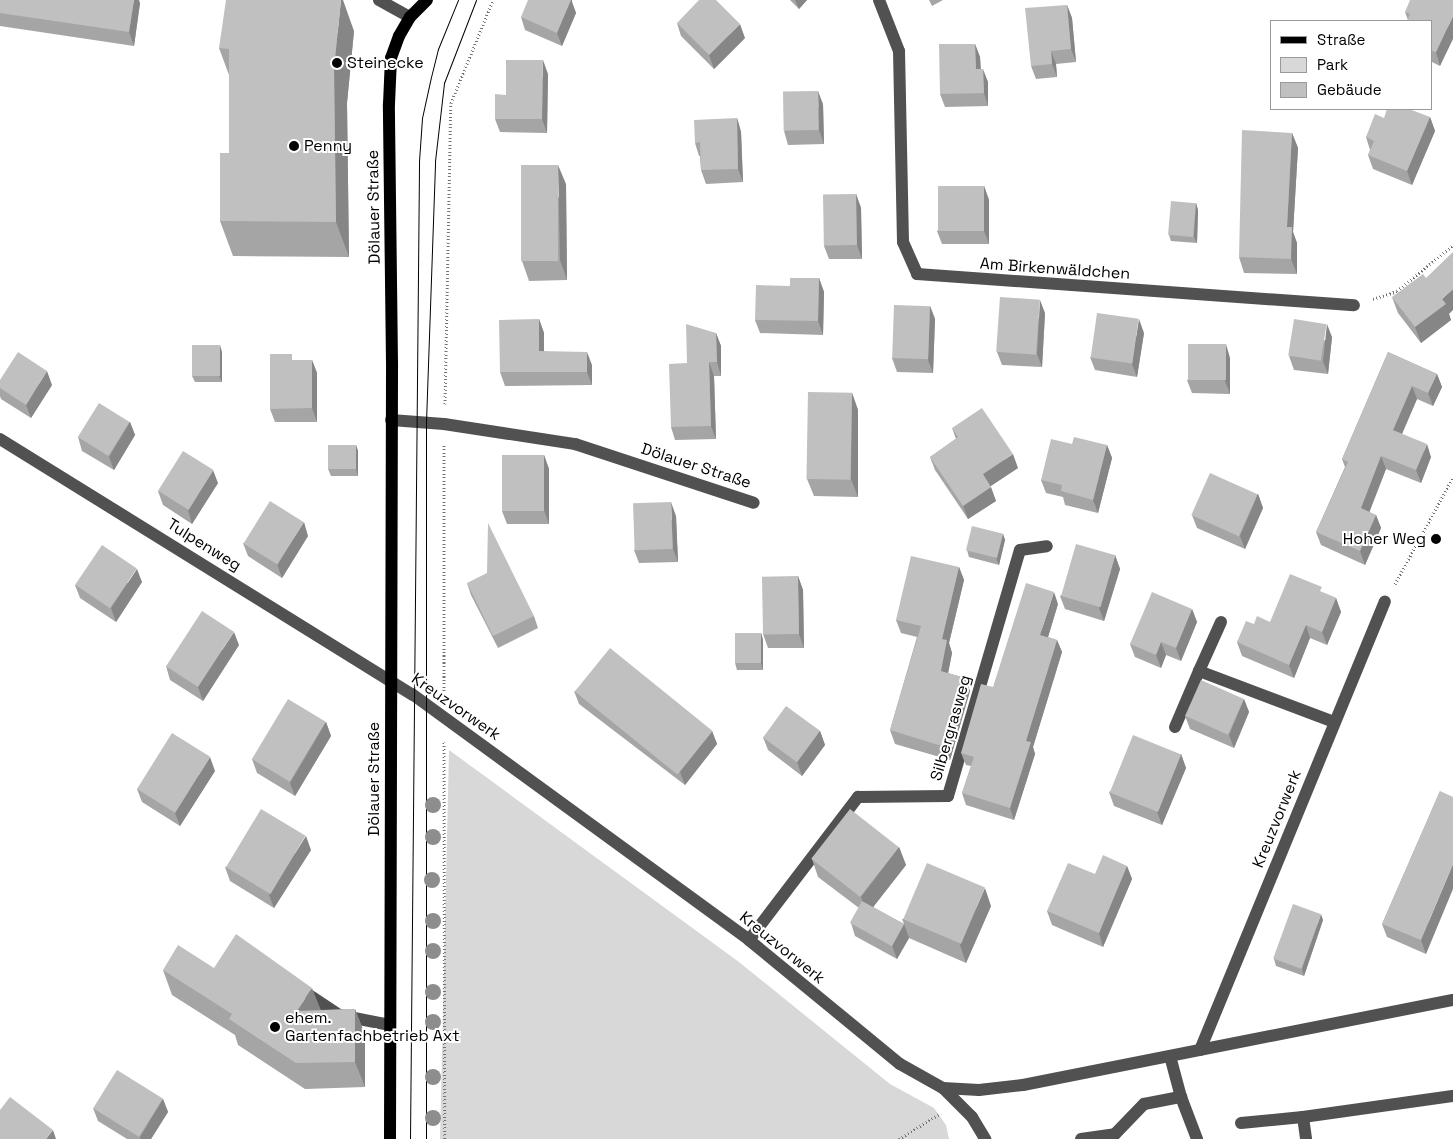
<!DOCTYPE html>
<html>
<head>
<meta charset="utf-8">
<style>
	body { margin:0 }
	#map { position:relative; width:1453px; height:1139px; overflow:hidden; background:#fff; font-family:"Space Grotesk",sans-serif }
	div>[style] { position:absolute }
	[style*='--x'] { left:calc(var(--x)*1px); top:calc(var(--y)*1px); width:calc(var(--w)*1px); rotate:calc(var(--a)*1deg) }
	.green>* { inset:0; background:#d8d8d8 }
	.path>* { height:3px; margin-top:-1.5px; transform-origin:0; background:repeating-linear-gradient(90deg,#737373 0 1px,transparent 0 3.5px) }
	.minor>* { height:12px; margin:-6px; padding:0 6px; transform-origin:6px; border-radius:6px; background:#515151 }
	.major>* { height:12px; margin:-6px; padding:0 6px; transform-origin:6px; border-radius:6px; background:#000 }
	.tram>* { height:1px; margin:-0.5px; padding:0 0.5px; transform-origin:0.5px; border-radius:0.5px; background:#000 }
	.trees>* { width:16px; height:16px; margin:-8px; border-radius:50%; background:#8d8d8d }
	.wall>* { inset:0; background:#a5a5a5 }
	.shaded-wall>* { inset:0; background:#868686 }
	.building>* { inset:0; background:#c0c0c0; transform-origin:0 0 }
	.dots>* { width:14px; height:14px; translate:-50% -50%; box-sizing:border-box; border:2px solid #fff; border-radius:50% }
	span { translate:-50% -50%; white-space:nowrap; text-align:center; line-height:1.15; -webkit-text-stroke:4px #fff; paint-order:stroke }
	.poi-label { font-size:16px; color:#000 }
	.left { translate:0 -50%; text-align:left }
	.right { translate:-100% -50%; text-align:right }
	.street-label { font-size:16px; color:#000 }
	.legend { position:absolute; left:1270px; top:20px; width:162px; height:90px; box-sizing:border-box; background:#fff; border:1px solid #999; margin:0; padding:6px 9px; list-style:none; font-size:15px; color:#000 }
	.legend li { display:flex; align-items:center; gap:10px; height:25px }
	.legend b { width:25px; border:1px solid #999 }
</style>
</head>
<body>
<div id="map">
	<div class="green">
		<div style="clip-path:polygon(449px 750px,739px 962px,890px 1084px,934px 1108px,946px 1125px,949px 1139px,440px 1139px)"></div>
	</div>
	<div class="path">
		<div style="--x:1373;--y:299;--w:25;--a:-18"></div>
		<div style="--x:1397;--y:291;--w:72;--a:-39.4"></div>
		<div style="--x:445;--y:404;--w:301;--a:-88.9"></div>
		<div style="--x:451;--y:103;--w:111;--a:-67.8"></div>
		<div style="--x:1395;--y:584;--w:122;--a:-61.5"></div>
		<div style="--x:444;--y:691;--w:246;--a:-90"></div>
		<div style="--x:444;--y:742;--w:397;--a:89.9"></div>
		<div style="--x:899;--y:1139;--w:49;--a:-31.8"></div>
	</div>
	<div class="minor">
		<div style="--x:379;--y:0;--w:35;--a:29"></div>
		<div style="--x:879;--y:0;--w:55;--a:68.6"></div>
		<div style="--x:899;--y:51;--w:191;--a:88.8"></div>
		<div style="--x:903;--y:242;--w:35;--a:66"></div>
		<div style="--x:917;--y:274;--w:438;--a:4.1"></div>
		<div style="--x:391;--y:420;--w:53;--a:4.3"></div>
		<div style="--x:444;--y:424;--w:133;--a:8.7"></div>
		<div style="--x:575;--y:444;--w:188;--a:18.2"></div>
		<div style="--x:0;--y:439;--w:485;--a:31.8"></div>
		<div style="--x:412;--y:694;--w:417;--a:36.1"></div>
		<div style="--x:749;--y:940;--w:195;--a:39.4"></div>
		<div style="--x:900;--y:1064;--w:49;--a:29.2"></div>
		<div style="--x:943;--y:1088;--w:36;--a:3"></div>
		<div style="--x:979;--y:1090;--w:44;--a:-6.5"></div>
		<div style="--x:1023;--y:1085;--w:438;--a:-11.2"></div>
		<div style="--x:1221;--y:622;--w:54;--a:114.2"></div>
		<div style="--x:1199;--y:671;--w:144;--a:20.7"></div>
		<div style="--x:1175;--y:727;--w:61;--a:-66.8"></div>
		<div style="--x:749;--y:940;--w:180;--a:-52.7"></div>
		<div style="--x:858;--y:797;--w:90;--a:-0.6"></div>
		<div style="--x:948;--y:796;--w:256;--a:-73.7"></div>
		<div style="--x:1020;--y:550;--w:27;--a:-8"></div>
		<div style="--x:303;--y:991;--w:43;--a:33.7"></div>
		<div style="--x:339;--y:1015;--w:52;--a:11.1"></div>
		<div style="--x:1200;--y:1050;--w:485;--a:-67.6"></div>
		<div style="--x:1170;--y:1056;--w:42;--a:75"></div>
		<div style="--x:1181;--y:1097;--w:45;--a:69.1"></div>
		<div style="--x:943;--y:1088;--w:41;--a:45"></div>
		<div style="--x:972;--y:1117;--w:26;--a:59"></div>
		<div style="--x:1303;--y:1117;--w:151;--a:-8"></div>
		<div style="--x:1241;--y:1123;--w:62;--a:-5.5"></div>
		<div style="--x:1303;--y:1117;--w:22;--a:82"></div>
		<div style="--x:1081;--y:1139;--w:34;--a:-8"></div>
		<div style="--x:1115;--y:1134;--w:42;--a:-46"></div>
		<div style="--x:1144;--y:1104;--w:38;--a:-11"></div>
	</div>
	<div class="major">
		<div style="--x:390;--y:1139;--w:776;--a:-89.85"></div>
		<div style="--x:392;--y:363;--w:259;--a:-90.7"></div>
		<div style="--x:389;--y:104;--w:46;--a:-87.5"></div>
		<div style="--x:391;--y:58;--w:23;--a:-70"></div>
		<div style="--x:399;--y:36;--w:22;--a:-60"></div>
		<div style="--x:410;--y:17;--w:24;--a:-45"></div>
	</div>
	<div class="tram">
		<div style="--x:410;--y:1139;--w:978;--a:-89.47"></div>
		<div style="--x:419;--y:161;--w:43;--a:-86"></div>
		<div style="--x:422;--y:118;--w:42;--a:-77.6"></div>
		<div style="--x:431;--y:77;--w:29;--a:-76"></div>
		<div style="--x:438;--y:49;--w:53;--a:-67.8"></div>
		<div style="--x:426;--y:1139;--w:717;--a:-90"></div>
		<div style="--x:426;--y:422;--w:261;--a:-88"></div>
		<div style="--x:435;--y:161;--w:79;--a:-83.4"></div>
		<div style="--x:444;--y:83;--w:89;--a:-68.9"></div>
	</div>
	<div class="trees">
		<div style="left:433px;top:805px"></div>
		<div style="left:433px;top:837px"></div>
		<div style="left:432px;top:880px"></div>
		<div style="left:433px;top:921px"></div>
		<div style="left:433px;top:951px"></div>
		<div style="left:433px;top:992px"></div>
		<div style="left:433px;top:1022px"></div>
		<div style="left:433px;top:1077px"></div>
		<div style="left:433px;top:1118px"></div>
	</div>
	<div class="wall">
		<div style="clip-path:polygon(0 0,140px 3px,134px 46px,0 26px)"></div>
		<div style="clip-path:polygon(790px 0,807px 0,799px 9px)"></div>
		<div style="clip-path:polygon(929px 0,943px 0,932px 6px)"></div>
		<div style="clip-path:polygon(1453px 0,1440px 66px,1432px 62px,1432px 21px,1408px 20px,1405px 12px)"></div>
		<div style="clip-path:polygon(572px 2px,576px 13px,562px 46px,525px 30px,521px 17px)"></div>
		<div style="clip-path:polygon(1067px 5px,1072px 18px,1076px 62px,1056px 64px,1057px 77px,1036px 79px,1031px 66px)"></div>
		<div style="clip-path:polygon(677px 23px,745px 38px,714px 69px,681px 36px)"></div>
		<div style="clip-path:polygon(354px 31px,347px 103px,349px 257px,233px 256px,220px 221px,229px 153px,229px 75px,219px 48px)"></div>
		<div style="clip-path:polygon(975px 44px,980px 57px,981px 69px,988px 82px,988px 106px,945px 107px,940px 94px)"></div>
		<div style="clip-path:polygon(548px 74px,547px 133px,500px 132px,495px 119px,506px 95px)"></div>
		<div style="clip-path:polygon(823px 104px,824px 144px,788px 145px,784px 131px)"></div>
		<div style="clip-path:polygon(1430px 117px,1435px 131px,1412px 185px,1373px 169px,1368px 155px,1370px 150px,1366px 137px,1384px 118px)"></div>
		<div style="clip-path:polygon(737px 118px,741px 132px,743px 182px,706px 184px,701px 170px,700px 156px,699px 156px,695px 143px)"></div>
		<div style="clip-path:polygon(1292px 133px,1298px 148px,1293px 232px,1297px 243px,1297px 274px,1244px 273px,1239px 257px)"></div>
		<div style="clip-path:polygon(566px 184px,567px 280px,529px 281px,522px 261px)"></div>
		<div style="clip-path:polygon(984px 186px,989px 200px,989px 244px,942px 244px,937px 231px)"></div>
		<div style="clip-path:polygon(856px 194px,861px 208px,862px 259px,829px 259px,824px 246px)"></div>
		<div style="clip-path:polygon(1196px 203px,1198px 210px,1197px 243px,1171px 241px,1169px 235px)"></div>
		<div style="clip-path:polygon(819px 278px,824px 292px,823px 335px,760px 333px,755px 320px,790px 286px)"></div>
		<div style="clip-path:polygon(1392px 297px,1449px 314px,1451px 320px,1421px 343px,1398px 313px)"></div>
		<div style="clip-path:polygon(930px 306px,935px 319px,933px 373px,897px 372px,892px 358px)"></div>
		<div style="clip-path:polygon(1045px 313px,1042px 367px,1002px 365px,997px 352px)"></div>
		<div style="clip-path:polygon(539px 319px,544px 333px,544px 351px,592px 365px,592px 385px,505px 386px,500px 372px)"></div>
		<div style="clip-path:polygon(716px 333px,721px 346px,721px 376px,714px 376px,716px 439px,675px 440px,671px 427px,687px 363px)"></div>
		<div style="clip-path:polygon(1144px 333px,1137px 377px,1095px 370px,1090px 357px)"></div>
		<div style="clip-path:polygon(1332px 337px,1328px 374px,1294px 370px,1289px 356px)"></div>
		<div style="clip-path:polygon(222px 352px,222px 382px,195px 382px,192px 376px)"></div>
		<div style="clip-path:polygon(1388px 352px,1437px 374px,1442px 387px,1433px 406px,1417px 399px,1402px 434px,1431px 457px,1421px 483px,1386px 469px,1369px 512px,1376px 515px,1381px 528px,1365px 565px,1321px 545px,1316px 532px,1345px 467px,1342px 459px)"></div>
		<div style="clip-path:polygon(1230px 358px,1230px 394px,1192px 393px,1187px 380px)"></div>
		<div style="clip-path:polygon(294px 360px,312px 360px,317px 373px,317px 422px,275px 422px,270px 409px)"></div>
		<div style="clip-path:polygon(0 380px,52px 385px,31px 418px,1px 399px,0 396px)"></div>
		<div style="clip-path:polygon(852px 393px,858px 410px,858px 497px,814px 496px,807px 479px)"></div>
		<div style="clip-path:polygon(130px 422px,135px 435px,114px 470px,82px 451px,78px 437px)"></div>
		<div style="clip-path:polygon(952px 428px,1018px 468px,990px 486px,996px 501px,968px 519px,935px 470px,930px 457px,956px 439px)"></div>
		<div style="clip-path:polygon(1072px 444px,1107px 445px,1112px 458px,1098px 513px,1065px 505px,1063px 497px,1046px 493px,1041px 480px)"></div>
		<div style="clip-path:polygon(356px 445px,358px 451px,358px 476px,331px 476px,328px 469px)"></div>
		<div style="clip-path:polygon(544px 455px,549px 469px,549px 524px,507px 524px,502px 511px)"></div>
		<div style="clip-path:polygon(218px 483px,192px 524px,163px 505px,158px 491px)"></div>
		<div style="clip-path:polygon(1258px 494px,1263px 508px,1245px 549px,1197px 528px,1192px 515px)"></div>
		<div style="clip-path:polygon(676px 516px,678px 562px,639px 563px,634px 550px)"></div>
		<div style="clip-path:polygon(1003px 534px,1005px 540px,999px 565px,969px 557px,967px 550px)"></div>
		<div style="clip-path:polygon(308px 536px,282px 578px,248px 556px,243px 543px)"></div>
		<div style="clip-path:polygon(1115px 555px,1120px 569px,1104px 621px,1065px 609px,1060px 596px)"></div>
		<div style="clip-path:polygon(959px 567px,964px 580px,949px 643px,952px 653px,948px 673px,965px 678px,970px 691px,950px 760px,895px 744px,890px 730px,917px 637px,901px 633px,896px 620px)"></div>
		<div style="clip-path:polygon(798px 576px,803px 590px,804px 648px,768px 648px,763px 634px)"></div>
		<div style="clip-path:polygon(142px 582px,116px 622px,80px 598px,75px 585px)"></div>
		<div style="clip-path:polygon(467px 583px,534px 616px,538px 628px,498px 648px,471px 595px)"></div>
		<div style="clip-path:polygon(1324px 593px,1336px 598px,1341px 612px,1327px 645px,1310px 638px,1294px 678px,1242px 656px,1237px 642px,1254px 624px,1270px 622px)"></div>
		<div style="clip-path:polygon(1058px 604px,1048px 637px,1057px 640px,1062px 652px,1033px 747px,1035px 754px,1014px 820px,966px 805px,962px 793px,971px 766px,966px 765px,961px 753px)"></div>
		<div style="clip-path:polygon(1192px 609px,1197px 622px,1181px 661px,1166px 655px,1161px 668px,1135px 657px,1130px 644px)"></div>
		<div style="clip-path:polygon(761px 633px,763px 640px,763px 670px,737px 670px,735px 663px)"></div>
		<div style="clip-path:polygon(239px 645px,203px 701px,170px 680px,166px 666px)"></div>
		<div style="clip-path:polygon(574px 691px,712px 731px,717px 744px,685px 785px,579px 704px)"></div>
		<div style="clip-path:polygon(1244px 699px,1249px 712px,1234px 748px,1190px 729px,1185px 716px)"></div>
		<div style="clip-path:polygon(326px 722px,331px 736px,295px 796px,257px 773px,252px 759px)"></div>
		<div style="clip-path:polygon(820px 731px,825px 745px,802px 776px,768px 750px,763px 737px)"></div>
		<div style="clip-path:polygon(1181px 754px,1186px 768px,1162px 825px,1114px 806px,1109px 792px)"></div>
		<div style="clip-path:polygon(215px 771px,180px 826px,142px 802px,137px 789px)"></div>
		<div style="clip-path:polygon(1440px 791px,1426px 954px,1387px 937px,1382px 924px)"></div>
		<div style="clip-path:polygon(899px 847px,906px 865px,873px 907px,904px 924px,902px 919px,991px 906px,966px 963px,909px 938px,897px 959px,855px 936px,851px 923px,859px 908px,818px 877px,812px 859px)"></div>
		<div style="clip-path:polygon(311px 850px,274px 908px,230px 881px,225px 867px)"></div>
		<div style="clip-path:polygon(1127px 866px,1132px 879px,1103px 947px,1052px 925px,1047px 911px,1095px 874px)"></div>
		<div style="clip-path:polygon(1323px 920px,1304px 976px,1276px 966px,1274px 959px)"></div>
		<div style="clip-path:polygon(214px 968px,320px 1010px,355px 1009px,365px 1035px,365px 1087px,305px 1089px,238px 1045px,235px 1035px,172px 995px,163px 970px)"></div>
		<div style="clip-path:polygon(163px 1099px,168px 1112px,151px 1139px,127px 1139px,98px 1121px,93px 1108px)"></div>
	</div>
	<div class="shaded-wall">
		<div style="clip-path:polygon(134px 0,139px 0,140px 3px,134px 46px,129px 32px)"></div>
		<div style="clip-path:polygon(341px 0,343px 0,354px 31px,347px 103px,349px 257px,336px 222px,334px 68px)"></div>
		<div style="clip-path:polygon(565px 0,572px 0,572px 2px,576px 13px,562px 46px,557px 33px)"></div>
		<div style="clip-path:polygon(795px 0,807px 0,799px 9px)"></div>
		<div style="clip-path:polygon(1067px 5px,1072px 18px,1076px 62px,1071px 49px)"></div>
		<div style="clip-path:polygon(1453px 16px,1453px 39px,1440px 66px,1436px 52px)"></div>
		<div style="clip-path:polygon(740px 24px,745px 38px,714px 69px,709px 55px)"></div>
		<div style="clip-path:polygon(975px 44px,980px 57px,981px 82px,976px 69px)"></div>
		<div style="clip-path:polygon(1051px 51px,1056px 64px,1057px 77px,1052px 64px)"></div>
		<div style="clip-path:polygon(543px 60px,548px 74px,547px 133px,542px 119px)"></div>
		<div style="clip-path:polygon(983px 69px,988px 82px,988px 106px,984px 93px)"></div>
		<div style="clip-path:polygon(818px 91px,823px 104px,824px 144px,819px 130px)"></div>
		<div style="clip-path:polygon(1430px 117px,1435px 131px,1412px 185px,1407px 171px)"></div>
		<div style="clip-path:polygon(737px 118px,741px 132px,743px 182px,738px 169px)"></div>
		<div style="clip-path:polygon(1292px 133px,1298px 148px,1293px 232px,1297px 243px,1297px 274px,1291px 259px,1287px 227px)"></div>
		<div style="clip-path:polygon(558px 165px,566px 184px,567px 280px,560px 260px)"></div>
		<div style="clip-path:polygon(984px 186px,989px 200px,989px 244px,984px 231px)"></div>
		<div style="clip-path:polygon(856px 194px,861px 208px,862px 259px,857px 245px)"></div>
		<div style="clip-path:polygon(1196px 203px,1198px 210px,1197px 243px,1194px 237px)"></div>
		<div style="clip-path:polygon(819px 278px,824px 292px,823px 335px,818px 321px)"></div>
		<div style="clip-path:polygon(1453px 289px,1453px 310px,1449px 314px,1451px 320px,1421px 343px,1415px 327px,1442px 299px)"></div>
		<div style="clip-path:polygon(1040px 300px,1045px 313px,1042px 367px,1037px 354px)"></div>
		<div style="clip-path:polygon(930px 306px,935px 319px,933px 373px,928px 360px)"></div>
		<div style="clip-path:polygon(539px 319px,544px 333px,544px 365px,539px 351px)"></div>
		<div style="clip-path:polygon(1139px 319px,1144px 333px,1137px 377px,1132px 364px)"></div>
		<div style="clip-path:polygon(1327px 324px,1332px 337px,1328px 374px,1323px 361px)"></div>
		<div style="clip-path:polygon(716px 333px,721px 346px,721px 376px,717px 362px)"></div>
		<div style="clip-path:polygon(1226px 344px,1230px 358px,1230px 394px,1225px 381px)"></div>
		<div style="clip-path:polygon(220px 345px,222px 352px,222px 382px,219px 376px)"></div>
		<div style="clip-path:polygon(587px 352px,592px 365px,592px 385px,587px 372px)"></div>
		<div style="clip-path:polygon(312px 360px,317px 373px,317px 422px,312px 408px)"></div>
		<div style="clip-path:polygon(709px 362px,714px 376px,716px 439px,711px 426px)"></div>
		<div style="clip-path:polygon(47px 371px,52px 385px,31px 418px,26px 405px)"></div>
		<div style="clip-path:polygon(1437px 374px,1442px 387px,1433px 406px,1428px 393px)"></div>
		<div style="clip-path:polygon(1412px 386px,1417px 399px,1398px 443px,1393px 430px)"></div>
		<div style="clip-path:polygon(852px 393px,858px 410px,858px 497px,851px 479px)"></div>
		<div style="clip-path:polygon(130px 422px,135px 435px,114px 470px,109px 457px)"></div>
		<div style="clip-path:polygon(1427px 444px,1431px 457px,1421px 483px,1416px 470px)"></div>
		<div style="clip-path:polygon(356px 445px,358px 451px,358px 476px,356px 469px)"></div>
		<div style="clip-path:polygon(1107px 445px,1112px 458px,1098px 513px,1093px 500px)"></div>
		<div style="clip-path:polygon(1013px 454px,1018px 468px,988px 488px,983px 474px)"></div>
		<div style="clip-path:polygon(544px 455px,549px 469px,549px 524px,544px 510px)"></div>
		<div style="clip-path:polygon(1381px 456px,1386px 469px,1366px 521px,1361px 508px)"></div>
		<div style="clip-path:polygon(213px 470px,218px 483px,192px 524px,188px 510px)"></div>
		<div style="clip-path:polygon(991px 487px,996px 501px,968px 519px,963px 506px)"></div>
		<div style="clip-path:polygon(1258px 494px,1263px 508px,1245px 549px,1240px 536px)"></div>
		<div style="clip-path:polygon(671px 502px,676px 516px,678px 562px,673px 549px)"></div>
		<div style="clip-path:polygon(1376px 515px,1381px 528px,1365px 565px,1360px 551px)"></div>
		<div style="clip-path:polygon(304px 522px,308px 536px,282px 578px,277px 564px)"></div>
		<div style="clip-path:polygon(1003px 534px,1005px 540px,999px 565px,996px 558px)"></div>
		<div style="clip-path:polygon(1115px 555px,1120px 569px,1104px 621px,1099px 608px)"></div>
		<div style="clip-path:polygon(959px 567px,964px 580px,949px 643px,952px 653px,946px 684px,941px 671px,942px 639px)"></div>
		<div style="clip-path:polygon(137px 569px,142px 582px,116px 622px,111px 608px)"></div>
		<div style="clip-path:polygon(798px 576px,803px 590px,804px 648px,799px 634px)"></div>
		<div style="clip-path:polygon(1054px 592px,1058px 604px,1045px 647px,1040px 635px)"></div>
		<div style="clip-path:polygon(1336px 598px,1341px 612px,1327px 645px,1322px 632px)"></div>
		<div style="clip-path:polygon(1192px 609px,1197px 622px,1181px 661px,1176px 648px)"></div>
		<div style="clip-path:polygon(1306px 625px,1310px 638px,1294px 678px,1289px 665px)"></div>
		<div style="clip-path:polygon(234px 632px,239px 645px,203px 701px,198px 687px)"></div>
		<div style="clip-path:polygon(761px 633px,763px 640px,763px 670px,761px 663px)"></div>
		<div style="clip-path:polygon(1057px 640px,1062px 652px,1033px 747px,1035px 754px,1014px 820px,1010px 808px,1026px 741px)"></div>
		<div style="clip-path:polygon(1161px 642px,1166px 655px,1161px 668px,1156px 655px)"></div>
		<div style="clip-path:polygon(965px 678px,970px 691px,950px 760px,945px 747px)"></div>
		<div style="clip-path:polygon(1244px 699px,1249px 712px,1234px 748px,1229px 735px)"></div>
		<div style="clip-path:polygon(326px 722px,331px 736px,295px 796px,290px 783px)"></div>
		<div style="clip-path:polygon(712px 731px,717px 744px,685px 785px,680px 772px)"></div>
		<div style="clip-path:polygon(820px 731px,825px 745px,802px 776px,797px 762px)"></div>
		<div style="clip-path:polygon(1181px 754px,1186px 768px,1162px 825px,1157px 812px)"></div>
		<div style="clip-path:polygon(210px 757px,215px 771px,180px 826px,175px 813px)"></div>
		<div style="clip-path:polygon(306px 836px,311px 850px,274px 908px,269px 895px)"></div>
		<div style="clip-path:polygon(899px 847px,906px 865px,867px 915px,861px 897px)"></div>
		<div style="clip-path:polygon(1453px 864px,1453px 889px,1426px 954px,1421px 940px)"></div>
		<div style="clip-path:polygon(1127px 866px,1132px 879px,1103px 947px,1099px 933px)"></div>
		<div style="clip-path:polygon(985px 888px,991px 906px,966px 963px,960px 945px)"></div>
		<div style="clip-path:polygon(1321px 914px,1323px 920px,1304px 976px,1302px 969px)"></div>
		<div style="clip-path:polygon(904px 924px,909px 938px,897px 959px,892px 946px)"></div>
		<div style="clip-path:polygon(312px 988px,322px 1013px,297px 1011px)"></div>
		<div style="clip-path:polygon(355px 1009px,365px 1035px,365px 1087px,355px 1062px)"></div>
		<div style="clip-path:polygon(163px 1099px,168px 1112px,151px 1139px,140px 1139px,140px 1137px)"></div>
		<div style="clip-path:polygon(53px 1130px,56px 1139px,46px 1139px)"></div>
	</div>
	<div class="building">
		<div style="clip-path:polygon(0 0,134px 0,129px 32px,0 13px)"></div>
		<div style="clip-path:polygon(226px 0,341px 0,334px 68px,336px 222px,220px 221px,220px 153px,229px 153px,229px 49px,219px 48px)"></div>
		<div style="clip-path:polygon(528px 0,571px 0,557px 33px,521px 17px)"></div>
		<div style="clip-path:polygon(699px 0,716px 0,740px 24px,709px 55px,677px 23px)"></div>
		<div style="clip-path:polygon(1410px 0,1453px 0,1453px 16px,1436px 52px,1432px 51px,1432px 21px,1407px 21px,1410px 14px,1405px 12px)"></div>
		<div style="clip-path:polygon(1067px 5px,1071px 49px,1051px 51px,1052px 64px,1031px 66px,1025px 8px)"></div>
		<div style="clip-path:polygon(939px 44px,975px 44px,976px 69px,983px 69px,984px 93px,940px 94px)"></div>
		<div style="clip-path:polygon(506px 60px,543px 60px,542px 119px,495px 119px,495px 94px,506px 95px)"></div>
		<div style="left:818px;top:91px;width:39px;height:35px;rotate:89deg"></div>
		<div style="clip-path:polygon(1387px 109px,1409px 109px,1430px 117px,1407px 171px,1368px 155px,1374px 141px,1366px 137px,1375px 114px,1384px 118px)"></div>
		<div style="clip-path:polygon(737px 118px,738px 169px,701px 170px,700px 142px,695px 143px,694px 120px)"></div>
		<div style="clip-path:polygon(1242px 130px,1292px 133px,1287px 227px,1292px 227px,1291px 259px,1239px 257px)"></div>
		<div style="left:521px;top:165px;width:37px;height:96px"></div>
		<div style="left:938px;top:186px;width:46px;height:45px"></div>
		<div style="left:856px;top:194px;width:51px;height:33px;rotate:89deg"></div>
		<div style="left:1171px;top:201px;width:25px;height:34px;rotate:5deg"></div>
		<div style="clip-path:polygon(1453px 252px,1453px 289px,1442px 299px,1446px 304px,1415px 327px,1392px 297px,1423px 274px,1426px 278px)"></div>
		<div style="clip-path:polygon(790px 278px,819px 278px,818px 321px,755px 320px,756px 285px,790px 286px)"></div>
		<div style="left:1000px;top:297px;width:40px;height:55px;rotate:4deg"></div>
		<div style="left:894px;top:305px;width:36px;height:53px;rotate:2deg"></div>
		<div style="left:1097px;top:313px;width:42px;height:45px;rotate:8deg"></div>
		<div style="clip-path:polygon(539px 319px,539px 351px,587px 352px,587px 372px,500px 372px,499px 320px)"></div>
		<div style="left:1294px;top:319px;width:33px;height:37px;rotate:9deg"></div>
		<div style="clip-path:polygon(686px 324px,716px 333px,717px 362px,709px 362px,711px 426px,671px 427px,669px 364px,687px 363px)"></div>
		<div style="left:1188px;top:344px;width:38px;height:36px"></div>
		<div style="left:192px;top:345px;width:28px;height:31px"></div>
		<div style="clip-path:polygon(18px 352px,47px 371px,26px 405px,0 388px,0 380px)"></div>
		<div style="clip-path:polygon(1388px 352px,1437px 374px,1428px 393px,1412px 386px,1393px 430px,1427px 444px,1416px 470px,1381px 456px,1361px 508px,1376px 515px,1360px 551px,1316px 532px,1348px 462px,1342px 459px)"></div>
		<div style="clip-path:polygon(270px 354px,292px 354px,292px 360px,312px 360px,312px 408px,270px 409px)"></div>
		<div style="left:808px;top:392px;width:44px;height:87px;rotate:1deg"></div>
		<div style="left:99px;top:403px;width:36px;height:40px;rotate:32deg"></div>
		<div style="clip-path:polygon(982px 408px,1013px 454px,983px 474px,991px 487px,963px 506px,930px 457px,958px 437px,952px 428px)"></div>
		<div style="clip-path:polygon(1074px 437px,1107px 445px,1093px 500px,1061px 491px,1062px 485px,1041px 480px,1051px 439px,1072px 444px)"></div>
		<div style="left:328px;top:445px;width:28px;height:24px"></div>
		<div style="left:183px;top:451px;width:36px;height:47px;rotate:32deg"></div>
		<div style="left:502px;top:455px;width:42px;height:56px"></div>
		<div style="left:1210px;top:473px;width:52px;height:46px;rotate:24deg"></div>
		<div style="left:270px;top:501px;width:40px;height:50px;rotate:32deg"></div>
		<div style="left:671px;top:502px;width:47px;height:38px;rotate:88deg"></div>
		<div style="clip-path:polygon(488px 523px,534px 616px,493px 636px,467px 583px,487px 573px)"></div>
		<div style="left:972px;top:526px;width:32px;height:25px;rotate:14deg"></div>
		<div style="left:1076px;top:544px;width:41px;height:54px;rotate:16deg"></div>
		<div style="left:102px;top:545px;width:42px;height:48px;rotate:34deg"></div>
		<div style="clip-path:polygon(911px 556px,959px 567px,942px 639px,947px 640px,941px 671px,965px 678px,945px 747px,890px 730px,921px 626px,896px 620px)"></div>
		<div style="clip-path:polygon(1290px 574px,1322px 587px,1320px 591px,1336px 598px,1322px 632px,1306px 625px,1289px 665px,1237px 642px,1246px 621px,1254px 624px,1257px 616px,1270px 622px)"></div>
		<div style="left:798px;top:576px;width:58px;height:36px;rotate:89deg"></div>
		<div style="clip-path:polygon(1026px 583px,1054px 592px,1040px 635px,1057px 640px,1026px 741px,1031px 742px,1010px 808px,962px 793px,974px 757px,961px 753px,981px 684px,993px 687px)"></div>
		<div style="clip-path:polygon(1152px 592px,1192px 609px,1176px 648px,1161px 642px,1156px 655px,1130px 644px)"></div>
		<div style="left:202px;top:611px;width:38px;height:66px;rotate:33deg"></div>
		<div style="left:735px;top:633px;width:26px;height:30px"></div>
		<div style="left:610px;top:648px;width:132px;height:56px;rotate:39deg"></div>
		<div style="left:1201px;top:680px;width:47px;height:39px;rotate:24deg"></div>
		<div style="left:288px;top:699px;width:44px;height:70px;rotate:31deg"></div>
		<div style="left:786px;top:706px;width:42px;height:39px;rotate:36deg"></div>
		<div style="left:172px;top:733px;width:45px;height:66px;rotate:32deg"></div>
		<div style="left:1133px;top:735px;width:52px;height:62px;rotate:22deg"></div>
		<div style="clip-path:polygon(1440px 791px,1453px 797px,1453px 864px,1421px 940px,1382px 924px)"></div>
		<div style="left:261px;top:809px;width:52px;height:68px;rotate:31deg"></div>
		<div style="left:850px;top:809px;width:62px;height:63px;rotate:38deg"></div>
		<div style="clip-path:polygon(1103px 855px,1127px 866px,1099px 933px,1047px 911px,1068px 863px,1095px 874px)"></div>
		<div style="left:927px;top:863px;width:63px;height:61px;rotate:23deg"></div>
		<div style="left:862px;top:901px;width:48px;height:25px;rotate:29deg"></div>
		<div style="left:1293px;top:904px;width:30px;height:58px;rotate:20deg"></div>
		<div style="clip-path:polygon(236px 934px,312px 988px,297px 1011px,355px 1009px,355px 1062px,296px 1063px,229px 1019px,232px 1014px,163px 970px,178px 945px,214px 968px)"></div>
		<div style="left:117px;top:1070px;width:54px;height:45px;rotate:32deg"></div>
		<div style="clip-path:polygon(10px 1097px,53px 1130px,46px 1139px,0 1139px,0 1110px)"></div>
	</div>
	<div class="dots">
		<div style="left:337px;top:63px;background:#000"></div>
		<div style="left:294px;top:146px;background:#000"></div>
		<div style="left:1436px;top:539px;background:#000"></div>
		<div style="left:275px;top:1027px;background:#000"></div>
	</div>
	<div class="poi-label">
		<span class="left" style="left:347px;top:63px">Steinecke</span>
		<span class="left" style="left:304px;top:146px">Penny</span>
		<span class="right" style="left:1426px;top:539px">Hoher Weg</span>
		<span class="left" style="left:285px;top:1027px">ehem.<br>Gartenfachbetrieb Axt</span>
	</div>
	<div class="street-label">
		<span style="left:374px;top:207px;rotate:-91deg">Dölauer Straße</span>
		<span style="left:1055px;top:269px;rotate:4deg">Am Birkenwäldchen</span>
		<span style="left:696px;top:466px;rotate:18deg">Dölauer Straße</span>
		<span style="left:204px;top:545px;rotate:32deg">Tulpenweg</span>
		<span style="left:456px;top:707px;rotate:35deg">Kreuzvorwerk</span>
		<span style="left:951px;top:728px;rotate:-74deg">Silbergrasweg</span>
		<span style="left:374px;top:779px;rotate:-90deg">Dölauer Straße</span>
		<span style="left:1277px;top:819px;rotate:-68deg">Kreuzvorwerk</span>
		<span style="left:782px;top:948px;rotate:39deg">Kreuzvorwerk</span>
	</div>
	<ul class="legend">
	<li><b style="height:6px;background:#000"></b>Straße</li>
	<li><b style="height:14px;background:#d8d8d8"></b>Park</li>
	<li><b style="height:14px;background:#c0c0c0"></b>Gebäude</li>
	</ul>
</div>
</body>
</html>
